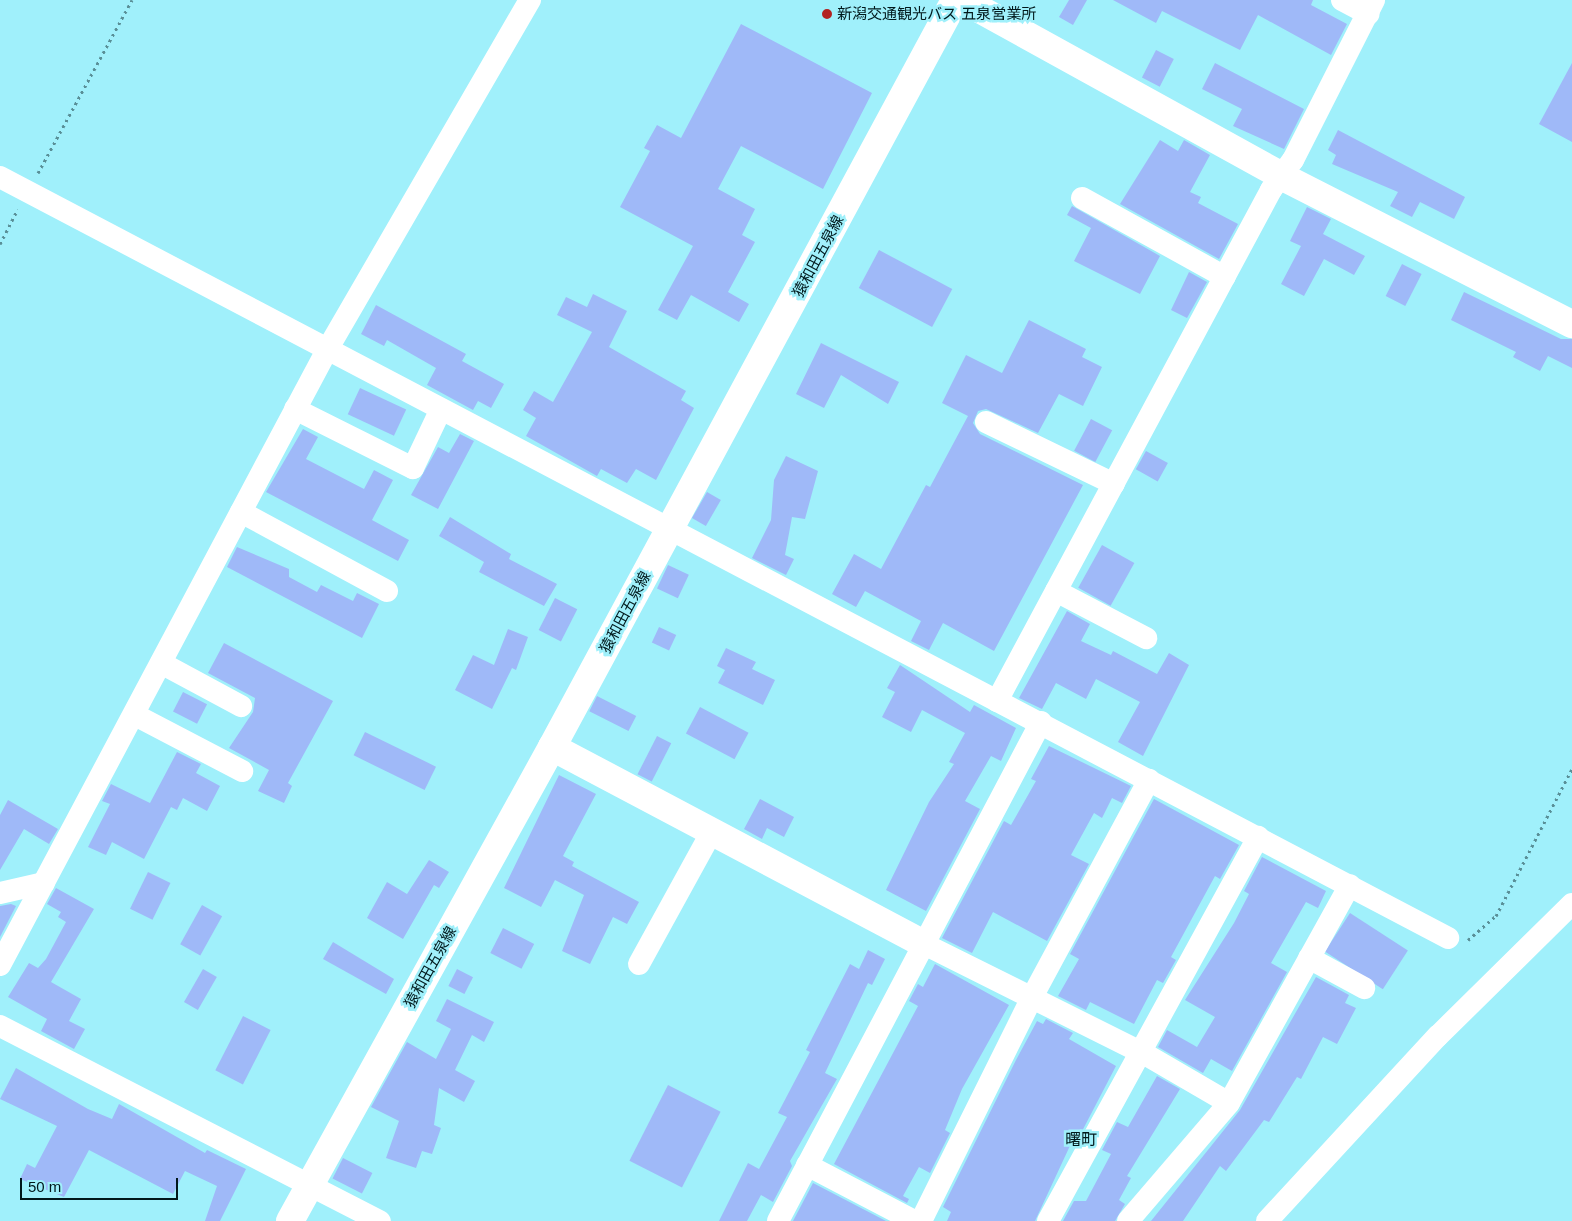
<!DOCTYPE html>
<html>
<head>
<meta charset="utf-8">
<style>
	body { margin:0 }
	#map { position:relative; width:1572px; height:1221px; overflow:hidden; background:#a0f0fb; font-family:Helvetica,"Noto Sans JP",sans-serif }
	div>[style] { position:absolute }
	[style*='--x'] { left:calc(var(--x)*1px); top:calc(var(--y)*1px); width:calc(var(--w)*1px); rotate:calc(var(--a)*1deg) }
	.building>* { inset:0; background:#9fb9f8; transform-origin:0 0 }
	.path>* { height:3px; margin-top:-1.5px; transform-origin:0; background:repeating-linear-gradient(90deg,#598f97 0 2.5px,transparent 0 6.5px) }
	.minor>* { height:22px; margin:-11px; padding:0 11px; transform-origin:11px; border-radius:11px; background:#fff }
	.tertiary>* { height:28px; margin:-14px; padding:0 14px; transform-origin:14px; border-radius:14px; background:#fff }
	.secondary>* { height:28px; margin:-14px; padding:0 14px; transform-origin:14px; border-radius:14px; background:#fff }
	.dots>* { width:14px; height:14px; translate:-50% -50%; box-sizing:border-box; border:2px solid #a0f0fb; border-radius:50% }
	span { translate:-50% -50%; white-space:nowrap; text-align:center; line-height:1.15; -webkit-text-stroke:5px #a0f0fb; paint-order:stroke }
	.poi-label { font-size:15px; color:#01181b }
	.left { translate:0 -50%; text-align:left }
	.street-label { font-size:15px; color:#01181b }
	.neighbourhood-label { font-size:16px; color:#01181b }
	.scale { position:absolute; left:20px; top:1178px; width:158px; height:22px; box-sizing:border-box; border:2px solid #01181b; border-top:0; padding-left:6px; font-size:15px; line-height:18px; white-space:nowrap; color:#01181b; -webkit-text-stroke:4px #a0f0fb; paint-order:stroke }
</style>
</head>
<body>
<div id="map">
	<div class="building">
		<div style="clip-path:polygon(1069px 0,1087px 0,1073px 25px,1059px 17px)"></div>
		<div style="clip-path:polygon(1113px 0,1313px 0,1311px 5px,1347px 24px,1331px 55px,1258px 15px,1240px 50px,1162px 11px,1156px 23px)"></div>
		<div style="clip-path:polygon(741px 24px,872px 93px,823px 189px,741px 146px,718px 189px,755px 209px,742px 235px,755px 242px,728px 292px,749px 304px,739px 322px,691px 295px,677px 320px,658px 310px,693px 246px,620px 207px,650px 151px,644px 148px,657px 125px,681px 138px)"></div>
		<div style="left:1156px;top:50px;width:20px;height:31px;rotate:27deg"></div>
		<div style="clip-path:polygon(1215px 63px,1304px 109px,1284px 149px,1233px 126px,1242px 109px,1202px 89px)"></div>
		<div style="clip-path:polygon(1572px 63px,1572px 142px,1539px 124px)"></div>
		<div style="clip-path:polygon(1338px 130px,1465px 197px,1454px 219px,1420px 202px,1412px 217px,1390px 206px,1398px 192px,1332px 164px,1336px 155px,1328px 150px)"></div>
		<div style="clip-path:polygon(1160px 140px,1178px 151px,1184px 140px,1210px 155px,1190px 192px,1201px 197px,1198px 203px,1238px 224px,1219px 259px,1120px 204px)"></div>
		<div style="clip-path:polygon(1072px 206px,1160px 256px,1140px 294px,1074px 261px,1091px 228px,1067px 215px)"></div>
		<div style="clip-path:polygon(1307px 207px,1331px 219px,1323px 234px,1365px 256px,1354px 275px,1324px 259px,1304px 296px,1281px 284px,1301px 246px,1290px 241px)"></div>
		<div style="left:879px;top:250px;width:83px;height:43px;rotate:28deg"></div>
		<div style="left:1402px;top:264px;width:22px;height:36px;rotate:27deg"></div>
		<div style="clip-path:polygon(1189px 272px,1207px 282px,1187px 318px,1171px 310px)"></div>
		<div style="clip-path:polygon(1464px 292px,1561px 339px,1572px 339px,1572px 368px,1548px 356px,1540px 371px,1513px 357px,1516px 352px,1451px 320px)"></div>
		<div style="clip-path:polygon(593px 294px,627px 311px,609px 347px,686px 391px,681px 400px,694px 408px,656px 480px,636px 469px,627px 483px,601px 469px,597px 476px,526px 436px,536px 418px,523px 410px,534px 391px,553px 402px,592px 332px,557px 315px,566px 297px,587px 307px)"></div>
		<div style="clip-path:polygon(376px 305px,466px 354px,462px 361px,504px 384px,491px 408px,478px 401px,473px 410px,427px 385px,436px 368px,387px 340px,384px 346px,361px 334px)"></div>
		<div style="clip-path:polygon(1029px 320px,1086px 349px,1082px 357px,1102px 367px,1083px 406px,1059px 394px,1038px 433px,986px 409px,978px 411px,973px 423px,980px 434px,1083px 485px,994px 651px,943px 623px,929px 650px,911px 641px,921px 621px,865px 591px,856px 607px,832px 594px,854px 554px,881px 569px,926px 485px,930px 487px,968px 416px,942px 403px,966px 355px,1002px 373px)"></div>
		<div style="clip-path:polygon(821px 343px,899px 382px,888px 404px,841px 375px,824px 408px,796px 394px)"></div>
		<div style="left:360px;top:388px;width:51px;height:29px;rotate:25deg"></div>
		<div style="left:1091px;top:419px;width:24px;height:36px;rotate:28deg"></div>
		<div style="clip-path:polygon(303px 429px,318px 437px,306px 459px,364px 489px,374px 470px,393px 480px,372px 520px,409px 540px,398px 561px,266px 492px)"></div>
		<div style="clip-path:polygon(460px 434px,474px 441px,438px 509px,411px 495px,438px 447px,449px 453px)"></div>
		<div style="left:1146px;top:451px;width:25px;height:21px;rotate:29deg"></div>
		<div style="clip-path:polygon(786px 456px,818px 471px,805px 519px,792px 517px,785px 555px,794px 559px,786px 575px,752px 558px,771px 520px,774px 480px)"></div>
		<div style="left:707px;top:492px;width:16px;height:30px;rotate:30deg"></div>
		<div style="clip-path:polygon(450px 517px,511px 554px,509px 559px,557px 584px,544px 606px,479px 572px,484px 562px,439px 536px)"></div>
		<div style="left:1102px;top:545px;width:37px;height:49px;rotate:29deg"></div>
		<div style="clip-path:polygon(237px 547px,289px 569px,289px 577px,317px 592px,321px 585px,353px 601px,357px 593px,379px 604px,362px 638px,227px 567px)"></div>
		<div style="left:668px;top:565px;width:23px;height:26px;rotate:25deg"></div>
		<div style="left:555px;top:598px;width:25px;height:36px;rotate:27deg"></div>
		<div style="clip-path:polygon(1067px 611px,1090px 624px,1081px 641px,1111px 655px,1113px 651px,1157px 674px,1169px 653px,1189px 665px,1143px 756px,1118px 742px,1140px 702px,1096px 679px,1086px 699px,1056px 683px,1042px 709px,1019px 698px)"></div>
		<div style="left:659px;top:627px;width:19px;height:17px;rotate:25deg"></div>
		<div style="clip-path:polygon(508px 629px,528px 637px,516px 670px,512px 668px,492px 709px,455px 690px,473px 655px,494px 665px)"></div>
		<div style="clip-path:polygon(224px 643px,333px 701px,288px 783px,292px 786px,284px 803px,258px 791px,269px 770px,229px 748px,253px 712px,255px 698px,208px 673px)"></div>
		<div style="clip-path:polygon(726px 648px,756px 662px,752px 669px,775px 680px,763px 705px,718px 683px,725px 670px,717px 666px)"></div>
		<div style="clip-path:polygon(900px 665px,970px 712px,974px 705px,1016px 728px,1001px 761px,991px 756px,965px 801px,980px 809px,926px 911px,886px 890px,929px 802px,954px 764px,949px 762px,965px 733px,922px 710px,911px 732px,882px 717px,895px 692px,887px 688px)"></div>
		<div style="left:183px;top:692px;width:27px;height:22px;rotate:27deg"></div>
		<div style="left:597px;top:696px;width:44px;height:17px;rotate:27deg"></div>
		<div style="left:700px;top:707px;width:55px;height:30px;rotate:28deg"></div>
		<div style="left:365px;top:732px;width:79px;height:26px;rotate:26deg"></div>
		<div style="left:657px;top:736px;width:16px;height:43px;rotate:27deg"></div>
		<div style="clip-path:polygon(1049px 746px,1131px 786px,1122px 803px,1112px 798px,1102px 818px,1094px 813px,1071px 855px,1089px 864px,1047px 941px,993px 912px,972px 953px,942px 938px,1004px 821px,1011px 825px,1036px 781px,1031px 779px)"></div>
		<div style="clip-path:polygon(177px 752px,201px 764px,196px 773px,220px 786px,207px 811px,183px 798px,177px 810px,171px 807px,144px 859px,112px 842px,106px 855px,88px 847px,110px 804px,102px 801px,111px 784px,150px 803px)"></div>
		<div style="clip-path:polygon(559px 775px,596px 794px,563px 856px,574px 862px,572px 866px,639px 902px,627px 924px,613px 917px,590px 964px,562px 951px,584px 895px,555px 880px,541px 907px,504px 888px)"></div>
		<div style="clip-path:polygon(760px 799px,794px 817px,784px 837px,767px 828px,762px 839px,744px 829px)"></div>
		<div style="clip-path:polygon(1154px 799px,1239px 845px,1220px 879px,1215px 876px,1171px 957px,1176px 960px,1163px 983px,1157px 980px,1134px 1024px,1090px 1002px,1086px 1010px,1058px 996px,1079px 959px,1070px 954px)"></div>
		<div style="clip-path:polygon(8px 800px,58px 829px,49px 844px,24px 829px,0 870px,0 815px)"></div>
		<div style="clip-path:polygon(1262px 857px,1326px 891px,1318px 908px,1306px 902px,1271px 963px,1287px 972px,1232px 1071px,1211px 1059px,1203px 1073px,1158px 1047px,1167px 1030px,1197px 1047px,1215px 1017px,1185px 1000px,1234px 923px,1249px 894px,1244px 891px)"></div>
		<div style="clip-path:polygon(429px 860px,449px 872px,439px 888px,434px 885px,403px 939px,367px 918px,387px 882px,407px 894px)"></div>
		<div style="left:148px;top:872px;width:25px;height:41px;rotate:26deg"></div>
		<div style="clip-path:polygon(56px 888px,94px 909px,51px 982px,81px 999px,69px 1021px,85px 1029px,74px 1049px,41px 1031px,47px 1019px,8px 997px,29px 963px,38px 968px,46px 959px,66px 922px,58px 917px,61px 912px,47px 904px)"></div>
		<div style="clip-path:polygon(11px 904px,16px 906px,0 937px,0 906px)"></div>
		<div style="left:202px;top:905px;width:23px;height:45px;rotate:29deg"></div>
		<div style="left:1350px;top:913px;width:69px;height:46px;rotate:33deg"></div>
		<div style="left:503px;top:928px;width:35px;height:28px;rotate:27deg"></div>
		<div style="clip-path:polygon(333px 942px,394px 979px,386px 994px,323px 959px)"></div>
		<div style="clip-path:polygon(868px 950px,885px 959px,872px 985px,868px 983px,825px 1073px,837px 1079px,790px 1161px,792px 1166px,773px 1202px,761px 1195px,747px 1221px,719px 1221px,748px 1163px,759px 1169px,787px 1117px,778px 1113px,810px 1052px,806px 1050px,850px 964px,859px 969px)"></div>
		<div style="clip-path:polygon(935px 964px,1009px 1005px,962px 1089px,945px 1130px,950px 1133px,930px 1173px,919px 1167px,903px 1196px,909px 1199px,907px 1203px,834px 1164px,918px 1006px,909px 1001px,918px 984px,923px 987px)"></div>
		<div style="left:203px;top:969px;width:16px;height:38px;rotate:30deg"></div>
		<div style="left:457px;top:969px;width:18px;height:19px;rotate:27deg"></div>
		<div style="clip-path:polygon(1316px 977px,1349px 995px,1345px 1003px,1356px 1008px,1337px 1044px,1323px 1037px,1301px 1079px,1297px 1077px,1269px 1122px,1264px 1120px,1226px 1171px,1220px 1166px,1183px 1221px,1151px 1221px,1240px 1110px)"></div>
		<div style="clip-path:polygon(447px 999px,494px 1022px,484px 1042px,472px 1035px,455px 1070px,475px 1081px,464px 1102px,439px 1088px,434px 1125px,441px 1128px,432px 1154px,422px 1151px,416px 1168px,386px 1158px,399px 1121px,371px 1107px,407px 1042px,436px 1059px,451px 1029px,436px 1021px)"></div>
		<div style="left:243px;top:1016px;width:31px;height:61px;rotate:27deg"></div>
		<div style="clip-path:polygon(1046px 1019px,1073px 1033px,1069px 1039px,1116px 1066px,1079px 1137px,1075px 1135px,1035px 1221px,947px 1221px,951px 1212px,943px 1207px,1016px 1060px,1037px 1021px,1043px 1024px)"></div>
		<div style="clip-path:polygon(16px 1068px,88px 1109px,112px 1119px,119px 1104px,205px 1153px,207px 1150px,246px 1169px,220px 1221px,205px 1221px,217px 1186px,185px 1171px,173px 1194px,89px 1150px,64px 1197px,20px 1179px,27px 1164px,35px 1168px,57px 1126px,0 1099px)"></div>
		<div style="clip-path:polygon(1157px 1076px,1180px 1089px,1127px 1176px,1131px 1178px,1119px 1200px,1125px 1204px,1115px 1221px,1063px 1221px,1074px 1201px,1086px 1201px,1111px 1154px,1102px 1150px,1117px 1122px,1128px 1127px)"></div>
		<div style="left:668px;top:1085px;width:59px;height:85px;rotate:27deg"></div>
		<div style="left:343px;top:1158px;width:33px;height:23px;rotate:27deg"></div>
		<div style="clip-path:polygon(813px 1183px,886px 1221px,793px 1221px)"></div>
	</div>
	<div class="path">
		<div style="--x:38;--y:173;--w:197;--a:-61.5"></div>
		<div style="--x:0;--y:244;--w:39;--a:-63"></div>
		<div style="--x:1468;--y:940;--w:37;--a:-41"></div>
		<div style="--x:1496;--y:916;--w:165;--a:-62.7"></div>
	</div>
	<div class="minor">
		<div style="--x:1342;--y:0;--w:30;--a:28"></div>
		<div style="--x:0;--y:177;--w:1636;--a:27.72"></div>
		<div style="--x:1082;--y:198;--w:163;--a:28.9"></div>
		<div style="--x:295;--y:409;--w:132;--a:26.6"></div>
		<div style="--x:413;--y:468;--w:65;--a:-64.6"></div>
		<div style="--x:986;--y:422;--w:142;--a:25.8"></div>
		<div style="--x:241;--y:512;--w:166;--a:28.4"></div>
		<div style="--x:1056;--y:591;--w:102;--a:27.6"></div>
		<div style="--x:161;--y:663;--w:91;--a:28.3"></div>
		<div style="--x:997;--y:701;--w:580;--a:-61.8"></div>
		<div style="--x:1271;--y:190;--w:37;--a:-54"></div>
		<div style="--x:1293;--y:160;--w:179;--a:-63.1"></div>
		<div style="--x:135;--y:715;--w:121;--a:27.6"></div>
		<div style="--x:0;--y:893;--w:45;--a:-12.8"></div>
		<div style="--x:924;--y:944;--w:245;--a:26.5"></div>
		<div style="--x:1143;--y:1053;--w:99;--a:30.2"></div>
		<div style="--x:1309;--y:958;--w:63;--a:28.6"></div>
		<div style="--x:639;--y:964;--w:152;--a:-61.2"></div>
		<div style="--x:0;--y:965;--w:697;--a:-62"></div>
		<div style="--x:327;--y:350;--w:405;--a:-59.9"></div>
		<div style="--x:0;--y:1026;--w:427;--a:27.2"></div>
		<div style="--x:807;--y:1165;--w:121;--a:27.6"></div>
		<div style="--x:778;--y:1221;--w:564;--a:-62.21"></div>
		<div style="--x:921;--y:1221;--w:248;--a:-63.6"></div>
		<div style="--x:1031;--y:999;--w:249;--a:-61.7"></div>
		<div style="--x:1048;--y:1221;--w:438;--a:-61.3"></div>
		<div style="--x:1128;--y:1221;--w:155;--a:-49.4"></div>
		<div style="--x:1229;--y:1103;--w:249;--a:-61"></div>
		<div style="--x:1267;--y:1221;--w:252;--a:-47.3"></div>
		<div style="--x:1438;--y:1036;--w:188;--a:-44.6"></div>
	</div>
	<div class="tertiary">
		<div style="--x:963;--y:0;--w:366;--a:28.9"></div>
		<div style="--x:1283;--y:177;--w:324;--a:27"></div>
		<div style="--x:552;--y:747;--w:421;--a:27.9"></div>
	</div>
	<div class="secondary">
		<div style="--x:290;--y:1221;--w:542;--a:-61.07"></div>
		<div style="--x:552;--y:747;--w:849;--a:-61.65"></div>
	</div>
	<div class="dots">
		<div style="left:827px;top:14px;background:#b22221"></div>
	</div>
	<div class="poi-label">
		<span class="left" style="left:837px;top:14px">新潟交通観光バス 五泉営業所</span>
	</div>
	<div class="street-label">
		<span style="left:818px;top:256px;rotate:-62deg">猿和田五泉線</span>
		<span style="left:625px;top:612px;rotate:-62deg">猿和田五泉線</span>
		<span style="left:430px;top:967px;rotate:-61deg">猿和田五泉線</span>
	</div>
	<div class="neighbourhood-label">
		<span style="left:1081px;top:1140px">曙町</span>
	</div>
	<div class="scale">50 m</div>
</div>
</body>
</html>
